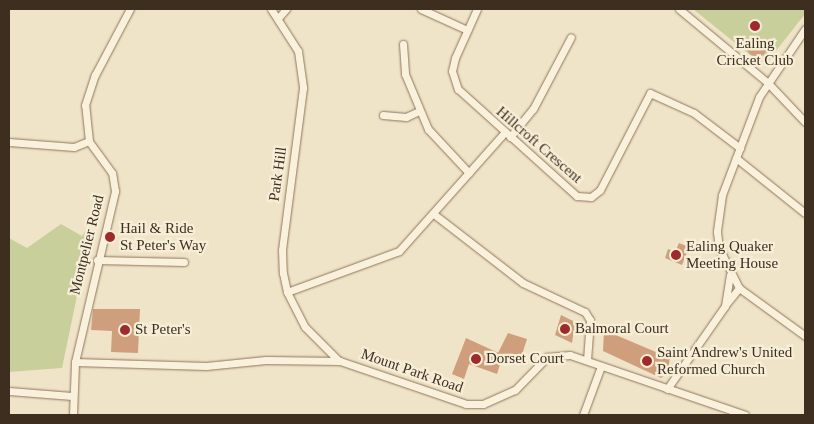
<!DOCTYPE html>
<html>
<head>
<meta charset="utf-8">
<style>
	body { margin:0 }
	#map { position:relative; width:814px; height:424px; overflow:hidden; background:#f0e4c8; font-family:"Times New Roman",serif }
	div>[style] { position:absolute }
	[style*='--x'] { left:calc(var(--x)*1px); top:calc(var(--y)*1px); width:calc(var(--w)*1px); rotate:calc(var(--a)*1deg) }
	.green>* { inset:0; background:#c9cf9b }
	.building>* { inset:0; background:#cf9f7d }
	.round { border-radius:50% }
	.roads { filter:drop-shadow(0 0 1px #8d765c) drop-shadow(0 0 1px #8d765c) }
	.minor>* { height:7px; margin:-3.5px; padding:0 3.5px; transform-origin:3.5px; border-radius:3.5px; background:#faf1dc }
	.dots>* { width:14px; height:14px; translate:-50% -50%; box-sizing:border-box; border:2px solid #f7eed8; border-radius:50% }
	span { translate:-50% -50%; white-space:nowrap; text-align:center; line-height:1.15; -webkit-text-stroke:4.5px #f7eed8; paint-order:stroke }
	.poi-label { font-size:15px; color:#3d2e20 }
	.left { translate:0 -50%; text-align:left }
	.street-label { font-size:15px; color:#3d2e20 }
	.frame { position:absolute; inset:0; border:10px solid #3d2e20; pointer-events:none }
</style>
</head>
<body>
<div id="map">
	<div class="green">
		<div style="clip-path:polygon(693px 9px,805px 9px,805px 14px,768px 61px,760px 63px)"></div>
		<div style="clip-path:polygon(61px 224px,82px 236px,87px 229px,97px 232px,82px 272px,62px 368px,9px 372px,9px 238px,27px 248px)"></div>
	</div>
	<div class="building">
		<div class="round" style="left:747px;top:37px;width:20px;height:20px"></div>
		<div style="clip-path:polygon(679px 243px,689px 247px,682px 265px,665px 258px,668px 249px,675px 252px)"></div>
		<div style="clip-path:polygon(93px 309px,140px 309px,138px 353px,111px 352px,112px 331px,91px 330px)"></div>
		<div style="clip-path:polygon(561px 315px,575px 322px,572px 343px,555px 335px)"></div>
		<div style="clip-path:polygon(604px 330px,670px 358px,667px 374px,661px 378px,603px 351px)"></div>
		<div style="clip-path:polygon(508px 333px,527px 339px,520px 361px,498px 353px)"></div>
		<div style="clip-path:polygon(466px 338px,503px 355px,497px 374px,469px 364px,464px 379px,452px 374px)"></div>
	</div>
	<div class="roads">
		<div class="minor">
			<div style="--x:271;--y:9;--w:50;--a:57.3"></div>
			<div style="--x:298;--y:51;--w:37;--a:82"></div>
			<div style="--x:303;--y:88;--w:163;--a:97.4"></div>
			<div style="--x:282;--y:250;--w:23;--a:88"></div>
			<div style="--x:283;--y:273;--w:19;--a:78"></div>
			<div style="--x:287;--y:292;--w:39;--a:63"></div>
			<div style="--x:305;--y:327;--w:48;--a:45"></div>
			<div style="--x:421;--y:9;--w:51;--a:24.5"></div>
			<div style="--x:477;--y:9;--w:54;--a:114.2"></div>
			<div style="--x:455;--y:58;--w:13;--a:103"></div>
			<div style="--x:452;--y:71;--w:19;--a:72"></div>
			<div style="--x:458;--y:89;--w:160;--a:42"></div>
			<div style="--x:577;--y:196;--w:14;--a:4"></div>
			<div style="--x:591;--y:197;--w:11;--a:-38"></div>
			<div style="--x:600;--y:190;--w:109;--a:-62.7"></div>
			<div style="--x:650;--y:93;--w:48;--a:24.4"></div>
			<div style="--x:694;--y:113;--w:58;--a:37.3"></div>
			<div style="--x:679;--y:9;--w:114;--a:39.7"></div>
			<div style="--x:767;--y:82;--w:55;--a:46.5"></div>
			<div style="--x:279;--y:17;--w:11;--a:-49"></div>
			<div style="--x:805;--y:29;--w:82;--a:124.1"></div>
			<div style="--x:759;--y:97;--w:105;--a:110.7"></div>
			<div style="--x:722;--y:195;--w:37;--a:98"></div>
			<div style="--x:717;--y:232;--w:16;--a:83"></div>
			<div style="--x:719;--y:248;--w:45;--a:63.4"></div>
			<div style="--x:739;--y:288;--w:82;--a:36"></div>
			<div style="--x:403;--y:44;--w:30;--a:86"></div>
			<div style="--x:405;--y:74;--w:60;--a:67.3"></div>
			<div style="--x:428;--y:129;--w:60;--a:47"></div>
			<div style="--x:383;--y:115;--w:23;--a:5"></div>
			<div style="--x:406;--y:117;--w:14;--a:-25"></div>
			<div style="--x:510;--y:137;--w:36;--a:-51"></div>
			<div style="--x:533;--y:109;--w:81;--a:-62.2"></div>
			<div style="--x:9;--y:142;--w:65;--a:4.4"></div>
			<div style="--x:74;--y:147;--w:16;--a:-22"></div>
			<div style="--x:736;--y:158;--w:88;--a:38.6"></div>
			<div style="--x:435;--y:215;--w:111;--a:37.7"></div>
			<div style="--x:523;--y:283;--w:68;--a:25.1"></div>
			<div style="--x:585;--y:312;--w:9;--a:58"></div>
			<div style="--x:590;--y:320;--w:40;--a:94.3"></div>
			<div style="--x:97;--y:260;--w:87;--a:1.3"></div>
			<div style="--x:287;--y:292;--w:119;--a:-20.1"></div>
			<div style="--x:399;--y:251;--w:159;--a:-48.3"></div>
			<div style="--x:726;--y:304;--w:21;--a:-51"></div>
			<div style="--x:75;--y:362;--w:131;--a:1.7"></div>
			<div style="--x:206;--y:366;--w:60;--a:-5.7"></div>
			<div style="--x:266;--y:360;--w:74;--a:0.8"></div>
			<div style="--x:340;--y:361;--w:133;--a:18.8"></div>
			<div style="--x:466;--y:404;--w:17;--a:0"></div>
			<div style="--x:483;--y:404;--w:35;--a:-24"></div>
			<div style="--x:515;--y:390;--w:46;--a:-45.9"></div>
			<div style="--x:547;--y:357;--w:23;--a:-5"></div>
			<div style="--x:570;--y:355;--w:185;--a:18.9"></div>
			<div style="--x:667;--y:389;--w:101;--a:-55.1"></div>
			<div style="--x:725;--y:306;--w:31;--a:-81"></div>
			<div style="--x:9;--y:391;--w:63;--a:4.5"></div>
			<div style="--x:73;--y:415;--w:53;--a:-87.8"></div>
			<div style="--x:75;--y:362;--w:176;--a:-76.8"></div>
			<div style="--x:115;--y:191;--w:18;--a:-99"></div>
			<div style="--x:112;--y:173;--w:39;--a:-126"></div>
			<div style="--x:89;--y:141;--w:36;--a:-96"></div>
			<div style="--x:85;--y:105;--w:32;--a:-72"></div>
			<div style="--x:95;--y:75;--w:75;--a:-62.1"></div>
			<div style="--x:583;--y:415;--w:52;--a:-69.8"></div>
		</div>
	</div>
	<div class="dots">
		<div style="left:755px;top:26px;background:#9e2a2b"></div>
		<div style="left:110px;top:237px;background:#9e2a2b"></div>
		<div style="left:676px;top:255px;background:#9e2a2b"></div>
		<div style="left:565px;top:329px;background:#9e2a2b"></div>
		<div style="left:125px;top:330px;background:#9e2a2b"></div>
		<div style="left:476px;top:359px;background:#9e2a2b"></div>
		<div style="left:647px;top:361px;background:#9e2a2b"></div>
	</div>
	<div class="poi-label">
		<span style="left:755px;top:52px">Ealing<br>Cricket Club</span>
		<span class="left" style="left:120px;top:237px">Hail &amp; Ride<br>St Peter's Way</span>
		<span class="left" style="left:686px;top:255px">Ealing Quaker<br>Meeting House</span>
		<span class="left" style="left:575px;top:329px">Balmoral Court</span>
		<span class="left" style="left:135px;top:330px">St Peter's</span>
		<span class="left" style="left:657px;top:361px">Saint Andrew's United<br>Reformed Church</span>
		<span class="left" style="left:486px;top:359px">Dorset Court</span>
	</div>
	<div class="street-label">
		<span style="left:539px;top:145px;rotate:41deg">Hillcroft Crescent</span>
		<span style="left:278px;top:174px;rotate:-82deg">Park Hill</span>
		<span style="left:87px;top:245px;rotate:-76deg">Montpelier Road</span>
		<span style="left:412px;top:371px;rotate:19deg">Mount Park Road</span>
	</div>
	<div class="frame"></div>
</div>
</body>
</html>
